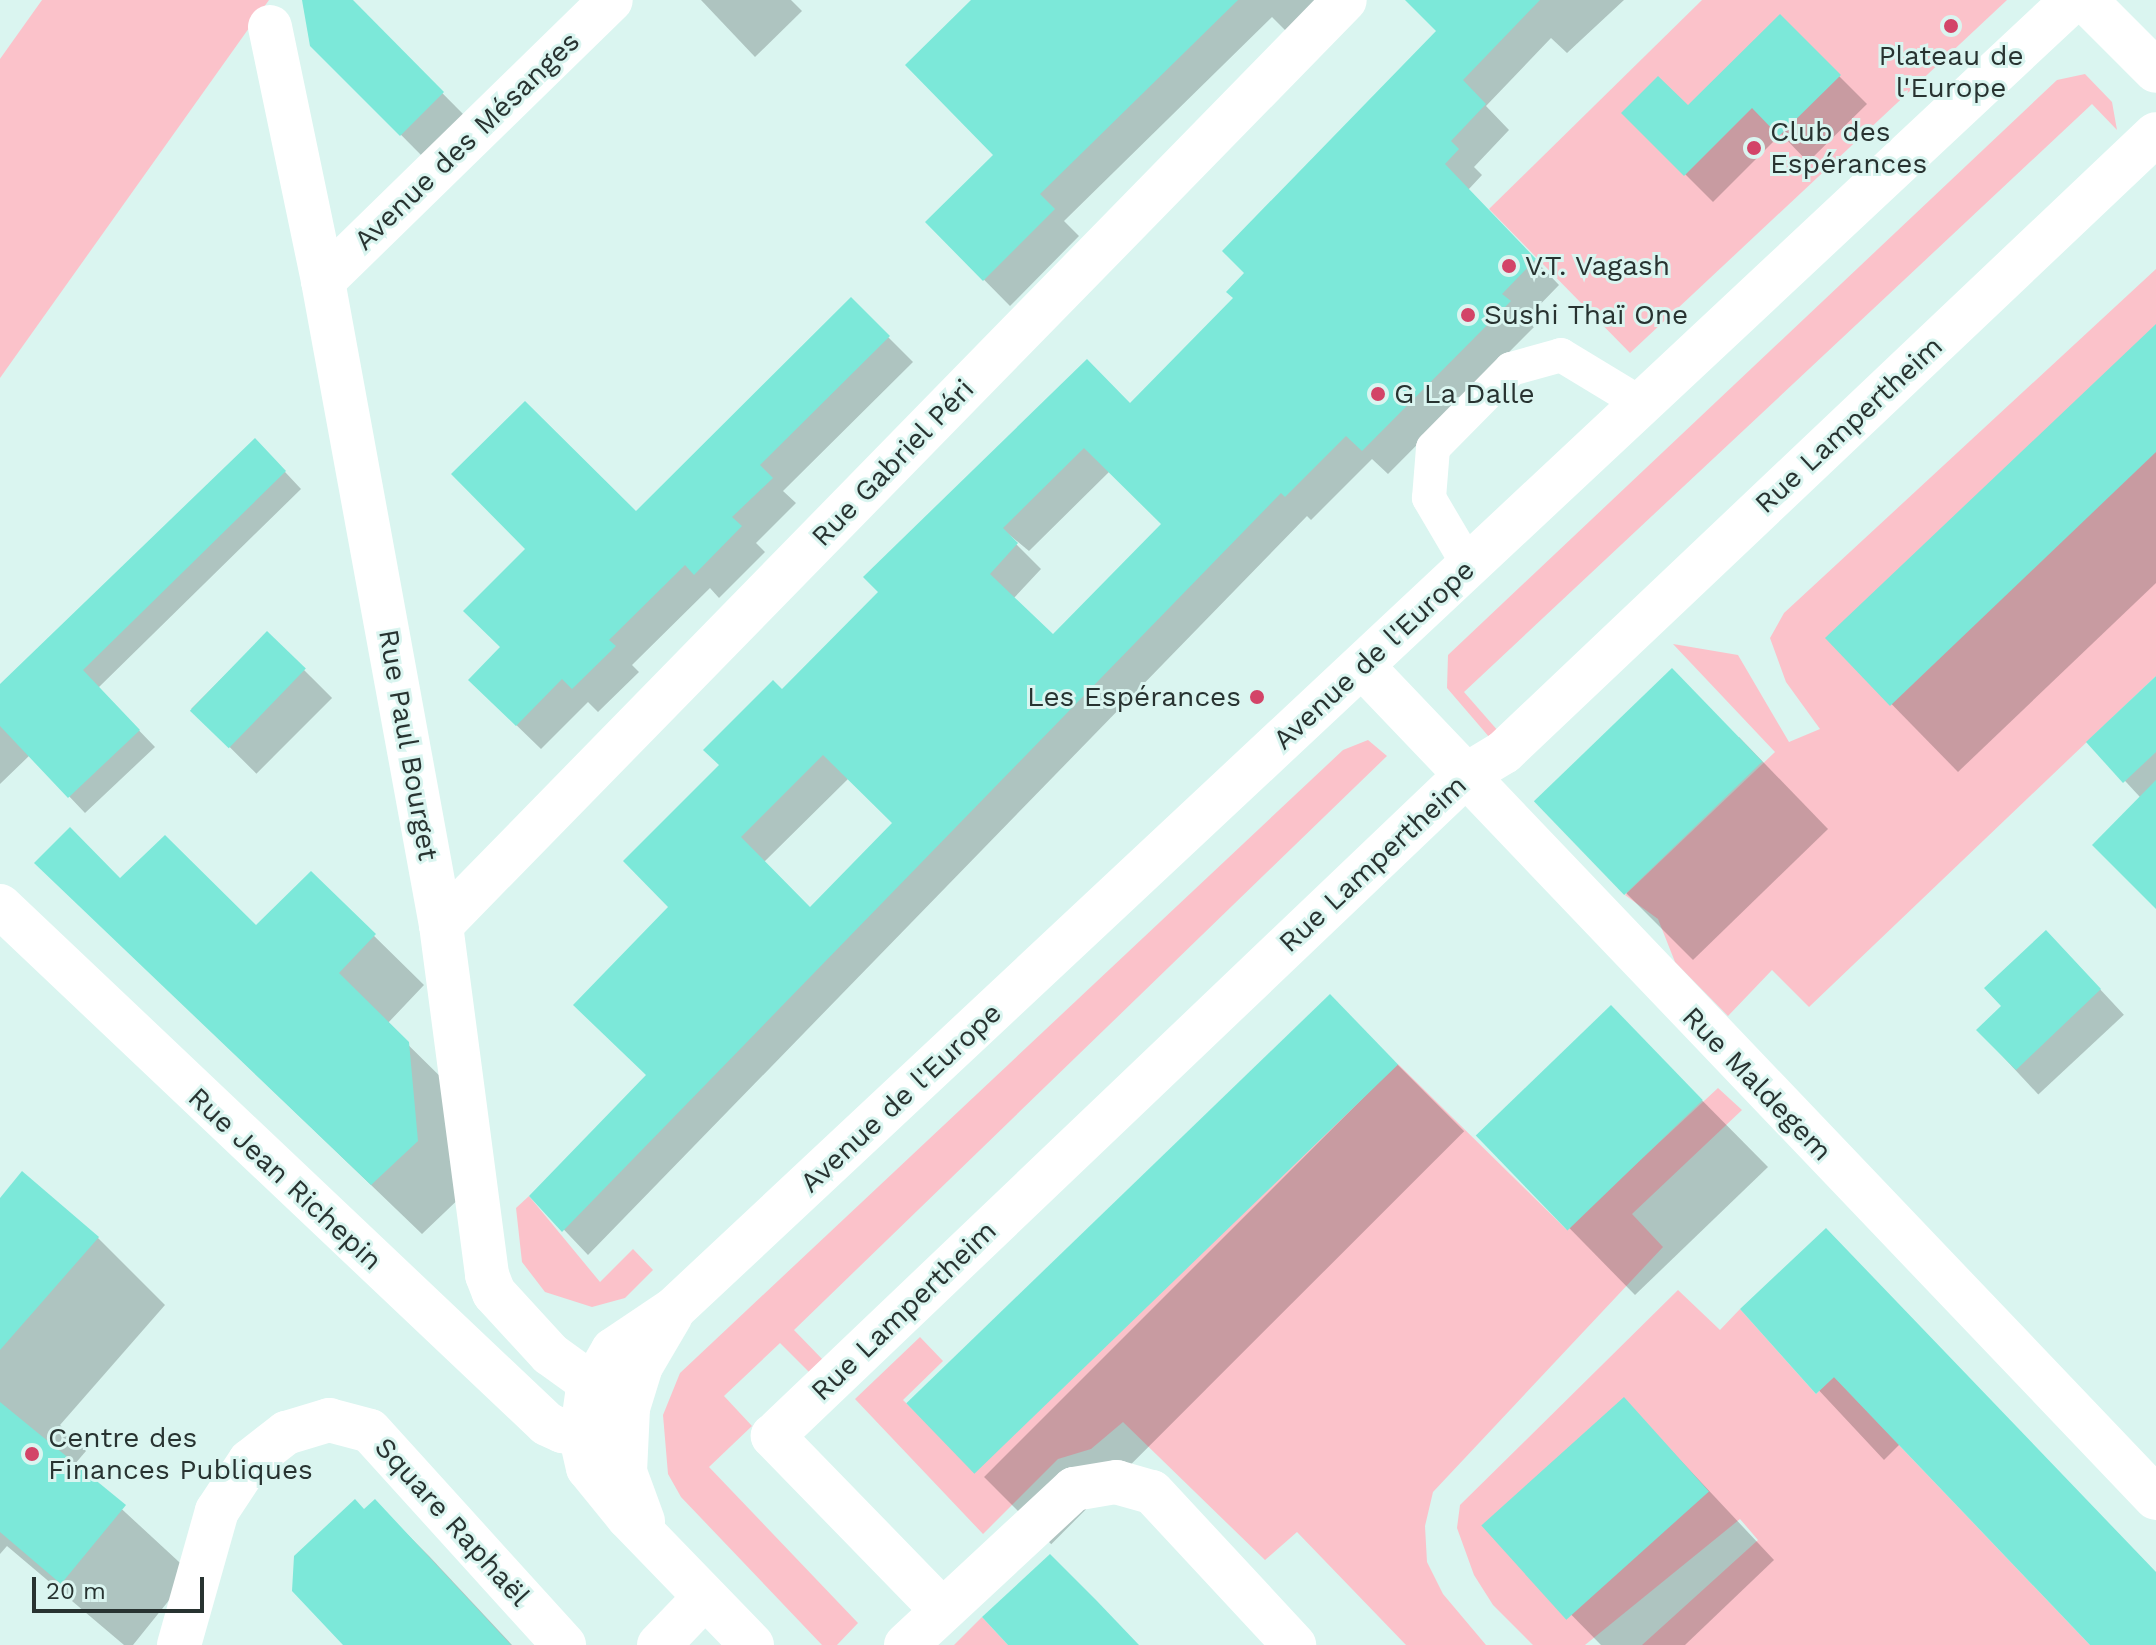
<!DOCTYPE html>
<html>
<head>
<meta charset="utf-8">
<style>
	body { margin:0 }
	#map { position:relative; width:2156px; height:1645px; overflow:hidden; background:#daf5f0; font-family:"Work Sans",sans-serif }
	div>[style] { position:absolute }
	[style*='--x'] { left:calc(var(--x)*1px); top:calc(var(--y)*1px); width:calc(var(--w)*1px); rotate:calc(var(--a)*1deg) }
	.green>* { inset:0; background:#fbc2ca }
	.shadow>* { inset:0; background:#0003; transform-origin:0 0 }
	.building>* { inset:0; background:#7ce8d9; transform-origin:0 0 }
	.lane>* { height:34px; margin:-17px; padding:0 17px; transform-origin:17px; border-radius:17px; background:#fff }
	.street>* { height:44px; margin:-22px; padding:0 22px; transform-origin:22px; border-radius:22px; background:#fff }
	.secondary>* { height:44px; margin:-22px; padding:0 22px; transform-origin:22px; border-radius:22px; background:#fff }
	.dots>* { width:22px; height:22px; translate:-50% -50%; box-sizing:border-box; border:4px solid #daf5f0; border-radius:50% }
	span { translate:-50% -50%; white-space:nowrap; text-align:center; line-height:1.15; -webkit-text-stroke:6px #daf5f0; paint-order:stroke }
	.poi-label { font-size:28px; color:#283331 }
	.left { translate:0 -50%; text-align:left }
	.right { translate:-100% -50%; text-align:right }
	.street-label { font-size:28px; color:#283331 }
	.scale { position:absolute; left:32px; top:1577px; width:172px; height:36px; box-sizing:border-box; border:4px solid #283331; border-top:0; padding-left:10px; font-size:24px; line-height:28px; white-space:nowrap; color:#283331; -webkit-text-stroke:6px #daf5f0; paint-order:stroke }
</style>
</head>
<body>
<div id="map">
	<div class="green">
		<div style="clip-path:polygon(42px 0,269px 0,0 378px,0 59px)"></div>
		<div style="clip-path:polygon(1702px 0,2007px 0,1630px 353px,1489px 209px)"></div>
		<div style="clip-path:polygon(2085px 74px,2112px 102px,2117px 130px,2092px 104px,1464px 692px,1499px 732px,1490px 738px,1447px 688px,1448px 655px,2057px 80px)"></div>
		<div style="clip-path:polygon(2156px 269px,2156px 676px,1809px 1007px,1772px 970px,1728px 1016px,1675px 962px,1658px 919px,1625px 895px,1775px 752px,1673px 644px,1738px 655px,1789px 742px,1820px 729px,1786px 682px,1770px 638px,1784px 613px)"></div>
		<div style="clip-path:polygon(1368px 740px,1387px 756px,794px 1330px,824px 1361px,810px 1373px,780px 1343px,724px 1396px,752px 1426px,709px 1467px,858px 1623px,837px 1645px,822px 1645px,681px 1497px,668px 1474px,663px 1415px,680px 1373px,1343px 750px)"></div>
		<div style="clip-path:polygon(1398px 1064px,1566px 1229px,1718px 1088px,1742px 1110px,1632px 1214px,1663px 1247px,1433px 1492px,1425px 1526px,1427px 1562px,1443px 1594px,1486px 1645px,1406px 1645px,1297px 1532px,1265px 1560px,1123px 1422px,1091px 1449px,1058px 1459px,983px 1534px,855px 1399px,920px 1337px,943px 1361px,903px 1400px,974px 1469px)"></div>
		<div style="clip-path:polygon(529px 1196px,600px 1282px,633px 1249px,653px 1270px,625px 1298px,592px 1307px,545px 1292px,522px 1262px,516px 1208px)"></div>
		<div style="clip-path:polygon(1678px 1290px,1720px 1330px,1740px 1309px,1816px 1394px,1834px 1377px,2090px 1645px,1642px 1645px,1758px 1540px,1740px 1519px,1585px 1645px,1533px 1645px,1493px 1605px,1474px 1575px,1457px 1528px,1460px 1505px)"></div>
		<div style="clip-path:polygon(982px 1617px,1008px 1645px,954px 1645px)"></div>
	</div>
	<div class="shadow">
		<div style="clip-path:polygon(304px 0,350px 0,465px 116px,423px 157px,312px 45px)"></div>
		<div style="clip-path:polygon(701px 0,791px 0,802px 11px,755px 57px)"></div>
		<div style="clip-path:polygon(974px 0,1318px 0,1287px 32px,1272px 17px,1064px 221px,1079px 236px,1010px 306px,928px 223px,996px 155px)"></div>
		<div style="clip-path:polygon(evenodd,1446px 0,1624px 0,1567px 53px,1551px 38px,1486px 106px,1509px 130px,1474px 167px,1482px 175px,1468px 190px,1559px 285px,1526px 319px,1534px 327px,1388px 474px,1372px 459px,1311px 520px,1307px 516px,588px 1255px,532px 1196px,649px 1076px,671px 907px,721px 766px,782px 692px,1130px 406px,1236px 298px,1247px 273px,1439px 31px,1446px 0,1110px 471px,1163px 524px,1053px 637px,1013px 599px,1041px 569px,995px 523px,1029px 551px,1110px 471px,1446px 0,849px 778px,894px 823px,810px 910px,764px 862px,849px 778px)"></div>
		<div style="clip-path:polygon(1780px 17px,1867px 104px,1808px 162px,1781px 134px,1713px 202px,1624px 113px,1688px 108px)"></div>
		<div style="clip-path:polygon(851px 300px,913px 362px,783px 491px,796px 503px,756px 543px,765px 552px,719px 598px,710px 588px,632px 665px,639px 672px,598px 712px,588px 702px,541px 749px,470px 680px)"></div>
		<div style="clip-path:polygon(2156px 327px,2156px 583px,1958px 772px,1827px 638px)"></div>
		<div style="clip-path:polygon(271px 457px,301px 489px,98px 688px,155px 747px,85px 813px,30px 755px,0 784px,0 687px)"></div>
		<div style="left:267px;top:633px;width:92px;height:107px;rotate:45deg"></div>
		<div style="clip-path:polygon(2156px 679px,2156px 806px,2152px 810px,2089px 742px)"></div>
		<div style="clip-path:polygon(1739px 737px,1828px 829px,1693px 960px,1626px 893px)"></div>
		<div style="clip-path:polygon(311px 874px,424px 985px,387px 1024px,458px 1094px,467px 1191px,422px 1234px,87px 912px,256px 928px)"></div>
		<div style="left:2070px;top:957px;width:79px;height:117px;rotate:47deg"></div>
		<div style="left:1397px;top:1064px;width:95px;height:584px;rotate:45deg"></div>
		<div style="clip-path:polygon(1677px 1075px,1768px 1167px,1635px 1295px,1479px 1136px)"></div>
		<div style="clip-path:polygon(0 1201px,98px 1238px,165px 1305px,60px 1425px,86px 1451px,74px 1465px,191px 1573px,133px 1645px,124px 1645px,7px 1546px,0 1554px)"></div>
		<div style="clip-path:polygon(1826px 1231px,2156px 1573px,2156px 1645px,2093px 1645px,1900px 1444px,1884px 1460px,1743px 1309px)"></div>
		<div style="clip-path:polygon(1624px 1400px,1774px 1560px,1685px 1645px,1601px 1645px,1490px 1532px)"></div>
		<div style="clip-path:polygon(375px 1502px,429px 1556px,512px 1645px,346px 1645px,364px 1511px)"></div>
	</div>
	<div class="building">
		<div style="clip-path:polygon(302px 0,353px 0,444px 92px,400px 136px,310px 46px)"></div>
		<div style="clip-path:polygon(971px 0,1238px 0,1040px 194px,1055px 209px,983px 281px,925px 222px,993px 155px,905px 65px)"></div>
		<div style="clip-path:polygon(evenodd,1405px 0,1540px 0,1463px 80px,1486px 104px,1451px 141px,1459px 149px,1445px 164px,1536px 259px,1502px 294px,1511px 301px,1362px 451px,1346px 436px,1285px 497px,1281px 493px,562px 1232px,529px 1196px,646px 1075px,573px 1005px,668px 907px,623px 861px,719px 765px,703px 750px,773px 680px,782px 689px,878px 592px,863px 577px,1087px 359px,1130px 403px,1233px 298px,1226px 292px,1244px 273px,1222px 251px,1436px 31px,1405px 0,1084px 448px,1161px 524px,1053px 634px,990px 574px,1018px 543px,1003px 528px,1084px 448px,1405px 0,823px 755px,892px 823px,810px 907px,741px 837px,823px 755px)"></div>
		<div style="clip-path:polygon(1780px 14px,1841px 75px,1779px 136px,1752px 108px,1684px 176px,1621px 113px,1658px 76px,1688px 105px)"></div>
		<div style="clip-path:polygon(851px 297px,890px 336px,760px 465px,773px 478px,732px 517px,742px 526px,694px 575px,685px 565px,609px 640px,616px 646px,572px 689px,562px 679px,516px 726px,468px 680px,500px 647px,463px 611px,525px 549px,451px 474px,525px 401px,636px 511px)"></div>
		<div style="clip-path:polygon(2156px 324px,2156px 452px,1890px 706px,1825px 638px)"></div>
		<div style="clip-path:polygon(255px 438px,286px 471px,83px 670px,140px 730px,68px 798px,0 726px,0 684px)"></div>
		<div style="left:267px;top:631px;width:54px;height:111px;rotate:44deg"></div>
		<div style="left:1672px;top:668px;width:130px;height:192px;rotate:46deg"></div>
		<div style="clip-path:polygon(2156px 676px,2156px 752px,2123px 783px,2086px 742px)"></div>
		<div style="clip-path:polygon(2156px 780px,2156px 909px,2092px 845px)"></div>
		<div style="clip-path:polygon(70px 827px,120px 878px,165px 835px,256px 925px,311px 871px,376px 934px,339px 973px,409px 1042px,418px 1141px,371px 1185px,34px 863px)"></div>
		<div style="clip-path:polygon(2046px 930px,2101px 989px,2016px 1070px,1976px 1030px,2001px 1006px,1984px 988px)"></div>
		<div style="left:1330px;top:994px;width:98px;height:589px;rotate:46deg"></div>
		<div style="left:1611px;top:1005px;width:132px;height:188px;rotate:46deg"></div>
		<div style="clip-path:polygon(22px 1171px,99px 1237px,0 1350px,0 1198px)"></div>
		<div style="clip-path:polygon(1826px 1228px,2156px 1572px,2156px 1645px,2090px 1645px,1834px 1377px,1816px 1394px,1740px 1309px)"></div>
		<div style="left:1624px;top:1397px;width:127px;height:192px;rotate:48deg"></div>
		<div style="clip-path:polygon(0 1402px,126px 1505px,61px 1584px,0 1532px)"></div>
		<div style="clip-path:polygon(355px 1499px,364px 1509px,375px 1499px,511px 1645px,343px 1645px,292px 1591px,294px 1556px)"></div>
		<div style="clip-path:polygon(1050px 1554px,1096px 1600px,1139px 1645px,1008px 1645px,982px 1617px)"></div>
	</div>
	<div class="lane">
		<div style="--x:1469;--y:566;--w:79;--a:-120.5"></div>
		<div style="--x:1429;--y:498;--w:50;--a:-85.4"></div>
		<div style="--x:1433;--y:448;--w:111;--a:-45.4"></div>
		<div style="--x:1511;--y:369;--w:52;--a:-15.6"></div>
		<div style="--x:1561;--y:355;--w:95;--a:31.2"></div>
	</div>
	<div class="street">
		<div style="--x:2085;--y:0;--w:100;--a:45"></div>
		<div style="--x:270;--y:27;--w:259;--a:78.2"></div>
		<div style="--x:323;--y:281;--w:655;--a:79.62"></div>
		<div style="--x:441;--y:925;--w:353;--a:82.5"></div>
		<div style="--x:487;--y:1275;--w:19;--a:69"></div>
		<div style="--x:494;--y:1293;--w:83;--a:47.4"></div>
		<div style="--x:550;--y:1354;--w:44;--a:35.8"></div>
		<div style="--x:586;--y:1380;--w:46;--a:19.2"></div>
		<div style="--x:323;--y:281;--w:402;--a:-44.3"></div>
		<div style="--x:1362;--y:666;--w:1150;--a:46.34"></div>
		<div style="--x:0;--y:906;--w:753;--a:43.44"></div>
		<div style="--x:547;--y:1424;--w:17;--a:25"></div>
		<div style="--x:562;--y:1431;--w:63;--a:4.5"></div>
		<div style="--x:441;--y:925;--w:1293;--a:-45.66"></div>
		<div style="--x:942;--y:1610;--w:243;--a:-134.2"></div>
		<div style="--x:773;--y:1436;--w:958;--a:-43.65"></div>
		<div style="--x:1466;--y:775;--w:44;--a:-31.2"></div>
		<div style="--x:1504;--y:752;--w:898;--a:-43.47"></div>
		<div style="--x:179;--y:1645;--w:139;--a:-74.2"></div>
		<div style="--x:217;--y:1511;--w:60;--a:-56.6"></div>
		<div style="--x:250;--y:1461;--w:46;--a:-37.9"></div>
		<div style="--x:286;--y:1433;--w:45;--a:-16.8"></div>
		<div style="--x:329;--y:1420;--w:42;--a:15"></div>
		<div style="--x:370;--y:1431;--w:289;--a:47.8"></div>
		<div style="--x:659;--y:1645;--w:66;--a:-46.2"></div>
		<div style="--x:906;--y:1645;--w:229;--a:-42.9"></div>
		<div style="--x:1074;--y:1489;--w:43;--a:-9.5"></div>
		<div style="--x:1116;--y:1482;--w:37;--a:16"></div>
		<div style="--x:1152;--y:1492;--w:209;--a:47.1"></div>
	</div>
	<div class="secondary">
		<div style="--x:643;--y:1521;--w:52;--a:-110.2"></div>
		<div style="--x:625;--y:1472;--w:64;--a:-87.3"></div>
		<div style="--x:628;--y:1408;--w:44;--a:-72.8"></div>
		<div style="--x:641;--y:1366;--w:59;--a:-59.5"></div>
		<div style="--x:752;--y:1645;--w:178;--a:-134.1"></div>
		<div style="--x:628;--y:1517;--w:63;--a:-129.2"></div>
		<div style="--x:588;--y:1468;--w:32;--a:-103"></div>
		<div style="--x:581;--y:1437;--w:42;--a:-81.9"></div>
		<div style="--x:587;--y:1395;--w:52;--a:-60"></div>
		<div style="--x:613;--y:1350;--w:73;--a:-33.9"></div>
		<div style="--x:674;--y:1309;--w:1916;--a:-43.1"></div>
	</div>
	<div class="dots">
		<div style="left:1951px;top:26px;background:#d34468"></div>
		<div style="left:1754px;top:148px;background:#d34468"></div>
		<div style="left:1509px;top:266px;background:#d34468"></div>
		<div style="left:1468px;top:315px;background:#d34468"></div>
		<div style="left:1378px;top:394px;background:#d34468"></div>
		<div style="left:1257px;top:697px;background:#d34468"></div>
		<div style="left:32px;top:1454px;background:#d34468"></div>
	</div>
	<div class="poi-label">
		<span style="left:1951px;top:72px">Plateau de<br>l'Europe</span>
		<span class="left" style="left:1770px;top:148px">Club des<br>Espérances</span>
		<span class="left" style="left:1525px;top:266px">V.T. Vagash</span>
		<span class="left" style="left:1484px;top:315px">Sushi Thaï One</span>
		<span class="left" style="left:1394px;top:394px">G La Dalle</span>
		<span class="right" style="left:1241px;top:697px">Les Espérances</span>
		<span class="left" style="left:48px;top:1454px">Centre des<br>Finances Publiques</span>
	</div>
	<div class="street-label">
		<span style="left:467px;top:141px;rotate:-44deg">Avenue des Mésanges</span>
		<span style="left:1849px;top:425px;rotate:-43deg">Rue Lampertheim</span>
		<span style="left:893px;top:463px;rotate:-46deg">Rue Gabriel Péri</span>
		<span style="left:1374px;top:655px;rotate:-43deg">Avenue de l'Europe</span>
		<span style="left:408px;top:745px;rotate:80deg">Rue Paul Bourget</span>
		<span style="left:1373px;top:864px;rotate:-43deg">Rue Lampertheim</span>
		<span style="left:1757px;top:1084px;rotate:46deg">Rue Maldegem</span>
		<span style="left:901px;top:1098px;rotate:-43deg">Avenue de l'Europe</span>
		<span style="left:285px;top:1179px;rotate:43deg">Rue Jean Richepin</span>
		<span style="left:904px;top:1311px;rotate:-44deg">Rue Lampertheim</span>
		<span style="left:452px;top:1522px;rotate:48deg">Square Raphaël</span>
	</div>
	<div class="scale">20 m</div>
</div>
</body>
</html>
